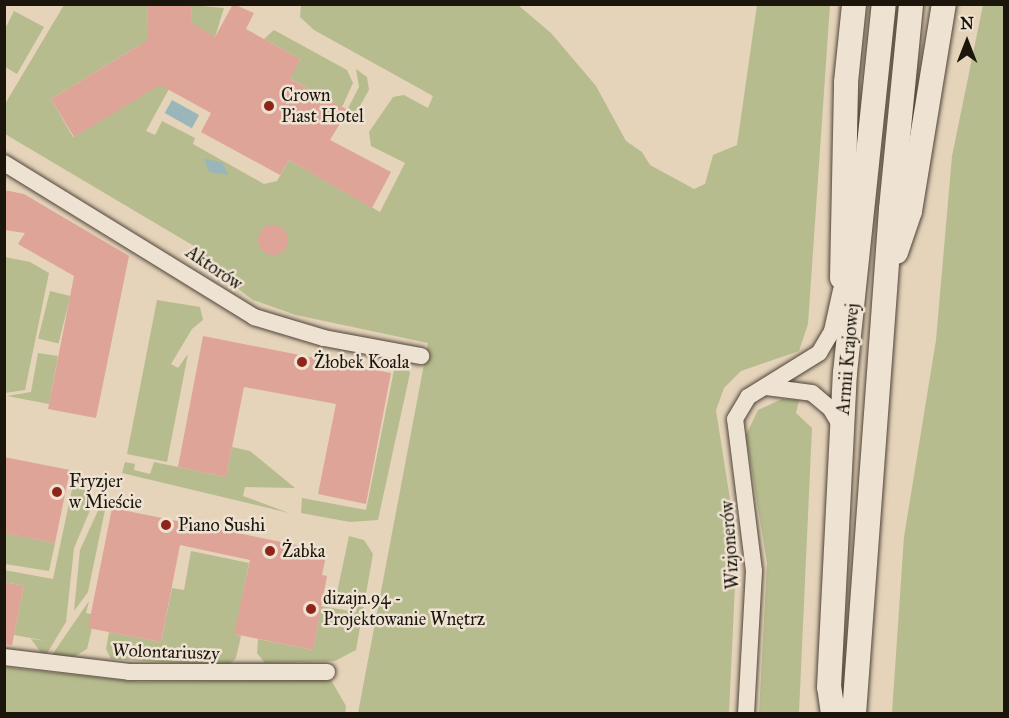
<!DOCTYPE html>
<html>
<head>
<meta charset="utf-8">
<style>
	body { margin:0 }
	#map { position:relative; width:1009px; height:718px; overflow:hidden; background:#e5d3ba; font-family:"IM FELL Great Primer",serif }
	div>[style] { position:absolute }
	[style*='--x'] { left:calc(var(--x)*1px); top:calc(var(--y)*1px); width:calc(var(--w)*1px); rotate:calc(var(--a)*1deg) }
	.green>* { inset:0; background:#b7bc8e; transform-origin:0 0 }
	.water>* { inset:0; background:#9ab6ba; transform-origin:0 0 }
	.building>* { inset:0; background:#dfa498 }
	.round { border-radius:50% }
	.roads { filter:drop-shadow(0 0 2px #4e4438) drop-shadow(0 0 2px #4e4438) }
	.minor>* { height:16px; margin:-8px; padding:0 8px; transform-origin:8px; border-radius:8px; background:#eee2d2 }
	.secondary>* { height:24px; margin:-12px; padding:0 12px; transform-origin:12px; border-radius:12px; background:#eee2d2 }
	.dots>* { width:16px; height:16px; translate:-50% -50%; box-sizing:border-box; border:3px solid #eee2d2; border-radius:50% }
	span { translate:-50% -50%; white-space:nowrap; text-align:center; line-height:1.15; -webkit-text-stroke:5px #eee2d2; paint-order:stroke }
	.poi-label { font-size:18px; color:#1c150c }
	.left { translate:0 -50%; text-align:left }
	.street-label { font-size:18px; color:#1c150c }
	.frame { position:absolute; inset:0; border:6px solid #1c150c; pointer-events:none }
	.north { position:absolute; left:937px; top:12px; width:60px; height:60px; -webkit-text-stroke:4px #eee2d2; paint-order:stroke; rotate:0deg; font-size:16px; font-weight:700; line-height:24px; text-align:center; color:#1c150c }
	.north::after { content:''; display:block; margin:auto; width:21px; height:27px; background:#1c150c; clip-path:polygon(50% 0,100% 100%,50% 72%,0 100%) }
</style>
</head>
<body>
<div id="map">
	<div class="green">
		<div style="clip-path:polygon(64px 5px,147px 5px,148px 28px,156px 32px,145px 50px,138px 46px,51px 99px,73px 137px,162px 83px,169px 89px,146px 131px,155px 135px,162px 121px,195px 138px,193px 144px,264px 184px,277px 181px,289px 160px,380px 212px,405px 163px,371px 146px,369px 132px,393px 97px,404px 95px,428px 108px,433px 96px,314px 30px,300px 17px,301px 5px,518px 5px,551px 33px,596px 86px,626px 141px,642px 152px,650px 165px,694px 189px,705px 184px,713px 155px,737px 145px,757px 5px,830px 5px,808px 324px,799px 351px,741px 371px,724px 388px,716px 410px,737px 544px,729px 713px,358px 713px,428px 343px,296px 315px,253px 300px,200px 260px,193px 261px,199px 249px,5px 134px,5px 104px)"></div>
		<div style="clip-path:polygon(191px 5px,224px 8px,215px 37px,192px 27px)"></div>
		<div style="clip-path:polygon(983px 5px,1004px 5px,1004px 713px,892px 713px,904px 537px,936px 340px,952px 156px)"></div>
		<div style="clip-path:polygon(14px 11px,44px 27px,17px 74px,5px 67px,5px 29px)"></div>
		<div style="clip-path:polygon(274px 30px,347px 70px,353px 83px,342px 107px,285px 76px,293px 72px,300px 59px,264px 39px)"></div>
		<div style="clip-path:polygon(356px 69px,367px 77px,369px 90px,349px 125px,343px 118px,359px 87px)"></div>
		<div style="clip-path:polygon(5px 257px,30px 262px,49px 273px,25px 390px,5px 393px)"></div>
		<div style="left:50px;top:291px;width:21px;height:49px;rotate:14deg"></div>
		<div style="clip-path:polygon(157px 300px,200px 307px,203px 320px,192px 329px,171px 364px,178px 368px,188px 354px,167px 462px,127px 454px)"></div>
		<div style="clip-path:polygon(38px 353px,58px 356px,49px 404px,7px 396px,31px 392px)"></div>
		<div style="clip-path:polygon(396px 360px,407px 365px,410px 373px,378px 520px,350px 522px,301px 513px,302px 498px,366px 510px)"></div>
		<div style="clip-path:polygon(782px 399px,799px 400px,796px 413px,812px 428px,799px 713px,759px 713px,767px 563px,746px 435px,758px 410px)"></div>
		<div style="clip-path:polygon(232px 447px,250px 451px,295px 488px,245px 487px,243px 496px,289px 513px,122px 473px,125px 462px,135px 464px,134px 470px,150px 474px,154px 462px,226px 477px)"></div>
		<div style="clip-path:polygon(75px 475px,94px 501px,74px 548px,66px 622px,46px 655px,42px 654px,31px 639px,47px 641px,14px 635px,24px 586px,5px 582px,4px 570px,53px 579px)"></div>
		<div style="clip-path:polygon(101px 504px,106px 505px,88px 592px,74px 611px,80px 550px)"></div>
		<div style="clip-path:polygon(5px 533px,55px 543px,49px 571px,5px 564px)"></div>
		<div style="clip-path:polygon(349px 536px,364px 540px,373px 554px,356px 650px,335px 661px,265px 663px,257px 653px,258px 639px,313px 650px,321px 606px,356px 612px,357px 605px,335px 602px)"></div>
		<div style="clip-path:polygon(191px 551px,249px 563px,235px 634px,241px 636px,236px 658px,228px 666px,111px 659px,106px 649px,109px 632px,161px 642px,172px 588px,184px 590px)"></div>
		<div style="clip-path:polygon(89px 601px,86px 613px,91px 614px,92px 628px,87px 649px,72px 658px,52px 655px)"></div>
		<div style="clip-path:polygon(4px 667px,138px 682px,331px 680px,346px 706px,345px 714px,5px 713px)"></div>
	</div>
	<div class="water">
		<div style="left:172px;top:100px;width:31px;height:15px;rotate:29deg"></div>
		<div style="clip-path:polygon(204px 158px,223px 163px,228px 175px,209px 172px)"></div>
	</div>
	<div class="building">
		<div style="clip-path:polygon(147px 4px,191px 4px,192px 23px,215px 37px,233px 4px,254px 13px,246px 29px,300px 59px,290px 79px,348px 110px,330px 140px,391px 172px,372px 208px,289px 160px,280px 175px,201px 132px,211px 113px,160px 85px,74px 137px,51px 99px,148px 40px)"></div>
		<div style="clip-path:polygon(4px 190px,24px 194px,129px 256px,96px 418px,48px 409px,74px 276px,18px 244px,25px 233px,4px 230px)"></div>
		<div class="round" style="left:258px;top:225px;width:30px;height:30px"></div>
		<div style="clip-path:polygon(203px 336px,391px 373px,366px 504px,318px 494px,336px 404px,244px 387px,226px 477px,178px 467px)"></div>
		<div style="clip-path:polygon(4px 457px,70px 470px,55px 543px,4px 533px)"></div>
		<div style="clip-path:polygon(112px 508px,327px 551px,322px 575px,327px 576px,313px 650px,234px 634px,250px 560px,180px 545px,161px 642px,88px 628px)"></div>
		<div style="clip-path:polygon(4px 582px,24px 586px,12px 645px,4px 644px)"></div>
	</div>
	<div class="roads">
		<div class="minor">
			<div style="--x:4;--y:163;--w:294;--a:31.6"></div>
			<div style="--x:254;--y:317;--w:73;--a:16.7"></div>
			<div style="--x:324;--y:338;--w:99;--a:10.5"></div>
			<div style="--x:766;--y:387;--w:46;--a:7.4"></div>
			<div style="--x:812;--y:393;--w:23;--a:40"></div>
			<div style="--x:830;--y:408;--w:23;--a:59"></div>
			<div style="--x:4;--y:657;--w:126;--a:6.8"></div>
			<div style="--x:129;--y:672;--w:198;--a:0"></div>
			<div style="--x:746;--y:714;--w:143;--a:-86.8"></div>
			<div style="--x:754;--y:571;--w:153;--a:-97.1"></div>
			<div style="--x:735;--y:419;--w:26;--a:-59"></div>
			<div style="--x:748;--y:397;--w:84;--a:-31.8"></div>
			<div style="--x:819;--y:353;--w:26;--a:-59"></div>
			<div style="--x:832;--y:331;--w:42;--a:-77.6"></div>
		</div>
		<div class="secondary">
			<div style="--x:896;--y:252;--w:43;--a:-71.1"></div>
			<div style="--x:910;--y:211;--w:210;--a:-80.7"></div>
			<div style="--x:842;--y:278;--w:196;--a:-88.8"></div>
			<div style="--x:846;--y:82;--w:78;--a:-84.1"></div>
			<div style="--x:833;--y:714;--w:27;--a:-98"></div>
			<div style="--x:829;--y:687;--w:314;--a:-87.1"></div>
			<div style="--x:845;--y:373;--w:371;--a:-84"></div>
			<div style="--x:854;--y:714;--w:506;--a:-85.81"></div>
			<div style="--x:891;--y:209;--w:206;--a:-84.4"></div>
		</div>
	</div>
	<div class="dots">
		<div style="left:269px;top:106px;background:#8f2418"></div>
		<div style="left:302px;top:362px;background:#8f2418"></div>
		<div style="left:57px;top:492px;background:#8f2418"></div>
		<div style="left:166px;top:525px;background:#8f2418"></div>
		<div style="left:270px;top:551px;background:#8f2418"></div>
		<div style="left:311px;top:609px;background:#8f2418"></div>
	</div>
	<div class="poi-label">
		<span class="left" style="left:281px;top:106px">Crown<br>Piast Hotel</span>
		<span class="left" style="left:314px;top:362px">Żłobek Koala</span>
		<span class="left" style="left:69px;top:492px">Fryzjer<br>w Mieście</span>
		<span class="left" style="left:178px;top:525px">Piano Sushi</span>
		<span class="left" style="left:282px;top:551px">Żabka</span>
		<span class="left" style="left:323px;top:609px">dizajn.94 -<br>Projektowanie Wnętrz</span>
	</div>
	<div class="street-label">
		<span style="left:214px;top:268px;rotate:34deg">Aktorów</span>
		<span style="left:848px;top:359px;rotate:-85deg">Armii Krajowej</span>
		<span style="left:730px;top:545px;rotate:-94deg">Wizjonerów</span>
		<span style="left:166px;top:652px;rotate:2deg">Wolontariuszy</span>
	</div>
	<div class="frame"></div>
	<div class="north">N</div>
</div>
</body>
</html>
